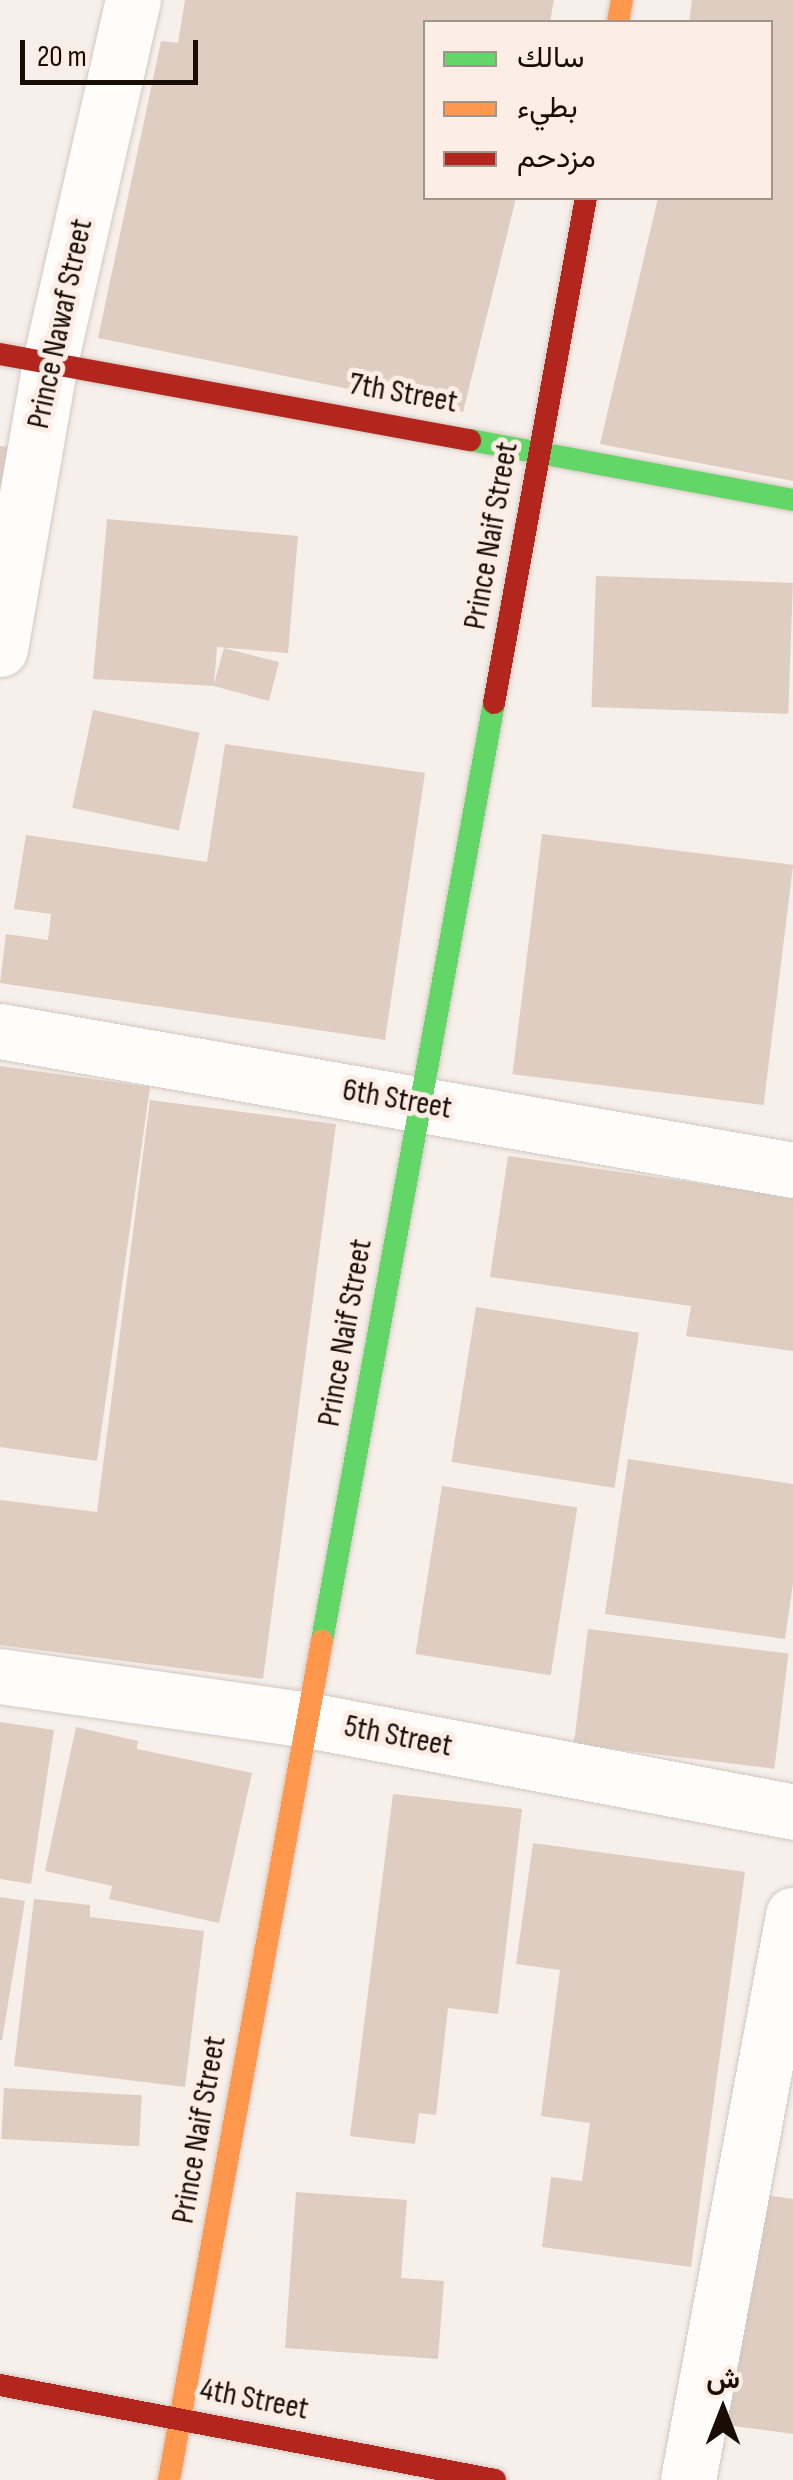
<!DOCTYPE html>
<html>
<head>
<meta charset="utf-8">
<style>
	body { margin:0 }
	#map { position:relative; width:793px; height:2480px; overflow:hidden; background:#f7efea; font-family:"Sofia Sans Condensed",Vazirmatn,sans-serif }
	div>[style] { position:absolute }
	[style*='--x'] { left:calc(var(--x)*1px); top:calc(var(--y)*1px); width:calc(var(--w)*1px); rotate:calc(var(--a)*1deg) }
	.building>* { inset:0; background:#dfcdc1; transform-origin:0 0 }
	.roads { filter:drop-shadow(0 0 2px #d2c8c2) drop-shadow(0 0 2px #d2c8c2) }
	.street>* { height:55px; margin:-27.5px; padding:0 27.5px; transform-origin:27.5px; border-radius:27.5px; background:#fefdfc }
	.fast>* { height:22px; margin:-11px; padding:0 11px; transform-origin:11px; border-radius:11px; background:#63d668 }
	.slow>* { height:22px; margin:-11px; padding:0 11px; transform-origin:11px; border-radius:11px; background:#ff974d }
	.jam>* { height:22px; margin:-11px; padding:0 11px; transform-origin:11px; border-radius:11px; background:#b3261e }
	span { translate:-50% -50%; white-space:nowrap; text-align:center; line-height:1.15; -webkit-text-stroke:10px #fceee5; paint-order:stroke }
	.street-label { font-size:32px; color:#190d06 }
	.legend { position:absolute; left:423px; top:20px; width:350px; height:180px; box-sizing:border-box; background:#fceee5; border:2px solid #a1948c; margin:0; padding:12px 18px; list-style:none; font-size:30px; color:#190d06 }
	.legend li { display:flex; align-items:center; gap:20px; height:50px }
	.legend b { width:50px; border:2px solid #a1948c }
	.north { position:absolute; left:673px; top:2360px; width:100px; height:100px; -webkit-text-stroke:8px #fceee5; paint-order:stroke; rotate:0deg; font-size:28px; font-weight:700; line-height:40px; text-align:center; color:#190d06 }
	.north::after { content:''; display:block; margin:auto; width:35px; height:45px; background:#190d06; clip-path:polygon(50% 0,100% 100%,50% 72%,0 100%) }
	.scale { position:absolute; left:20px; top:40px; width:178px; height:45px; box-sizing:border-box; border:5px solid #190d06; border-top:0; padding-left:12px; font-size:30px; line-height:35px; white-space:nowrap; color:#190d06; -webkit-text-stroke:8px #fceee5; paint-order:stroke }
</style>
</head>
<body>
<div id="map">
	<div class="building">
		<div style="clip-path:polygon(185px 0,554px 0,550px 22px,426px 22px,426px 198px,516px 198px,463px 412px,98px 338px,161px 41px,178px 43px)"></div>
		<div style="clip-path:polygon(692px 0,793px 0,793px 481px,600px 444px,658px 198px,770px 198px,770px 22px,689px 22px)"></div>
		<div style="clip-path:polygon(0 446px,11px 447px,0 513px)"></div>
		<div style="clip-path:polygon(107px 519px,298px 536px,288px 653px,217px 647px,214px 684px,224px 648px,279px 662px,269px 701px,214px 686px,93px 679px)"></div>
		<div style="left:596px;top:576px;width:197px;height:131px;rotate:2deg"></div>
		<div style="left:93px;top:710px;width:109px;height:100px;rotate:12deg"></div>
		<div style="clip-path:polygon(225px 744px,425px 773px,385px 1040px,0 983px,6px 934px,48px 940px,51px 914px,14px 909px,26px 835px,207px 862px)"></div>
		<div style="left:542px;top:834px;width:253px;height:242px;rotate:7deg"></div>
		<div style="clip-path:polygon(0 1066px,150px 1087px,97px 1461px,0 1447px)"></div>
		<div style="clip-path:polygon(150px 1100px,336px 1124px,263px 1679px,0 1645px,0 1500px,97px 1512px)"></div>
		<div style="clip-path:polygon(508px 1156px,793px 1197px,793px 1351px,686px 1336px,691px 1306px,490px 1277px)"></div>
		<div style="left:476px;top:1307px;width:165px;height:157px;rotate:9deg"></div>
		<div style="clip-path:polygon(628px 1459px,793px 1484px,793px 1583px,785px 1639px,605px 1614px)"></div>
		<div style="left:442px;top:1486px;width:137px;height:170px;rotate:9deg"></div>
		<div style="left:588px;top:1629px;width:202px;height:116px;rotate:7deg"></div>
		<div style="clip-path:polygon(0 1722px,54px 1730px,31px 1884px,0 1879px)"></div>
		<div style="clip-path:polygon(76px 1727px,138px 1741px,137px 1749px,252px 1773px,219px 1923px,109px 1899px,112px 1886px,45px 1871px)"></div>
		<div style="clip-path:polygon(393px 1794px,522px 1809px,498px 2014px,448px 2008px,436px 2115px,419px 2113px,415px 2144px,350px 2136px)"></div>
		<div style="clip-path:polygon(533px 1843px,745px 1872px,691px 2267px,542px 2247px,551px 2177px,582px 2181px,590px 2123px,541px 2116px,560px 1970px,516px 1964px)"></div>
		<div style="clip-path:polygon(0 1897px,25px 1901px,2px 2040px,0 2040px)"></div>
		<div style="clip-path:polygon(34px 1899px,90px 1905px,90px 1917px,204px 1931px,185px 2087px,14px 2066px)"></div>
		<div style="left:4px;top:2088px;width:138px;height:51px;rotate:3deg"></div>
		<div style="clip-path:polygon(296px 2192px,407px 2200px,401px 2278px,444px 2281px,438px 2359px,285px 2348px)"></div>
		<div style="clip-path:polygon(759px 2194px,793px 2199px,793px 2434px,726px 2425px)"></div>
	</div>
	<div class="roads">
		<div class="street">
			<div style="--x:0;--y:649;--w:291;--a:-80.1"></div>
			<div style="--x:50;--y:362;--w:371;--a:-77.1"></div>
			<div style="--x:0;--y:1031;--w:805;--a:9.94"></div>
			<div style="--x:0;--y:1676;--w:311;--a:8.1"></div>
			<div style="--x:308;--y:1720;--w:494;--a:10.7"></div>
			<div style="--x:688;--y:2480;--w:575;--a:-79.47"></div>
		</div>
		<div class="fast">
			<div style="--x:470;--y:440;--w:329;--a:10.5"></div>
			<div style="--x:322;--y:1641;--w:954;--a:-79.61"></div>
		</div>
		<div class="slow">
			<div style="--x:618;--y:22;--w:22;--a:-80"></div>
			<div style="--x:169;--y:2480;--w:853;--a:-79.67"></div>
		</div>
		<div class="jam">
			<div style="--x:0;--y:354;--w:478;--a:10.4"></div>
			<div style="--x:494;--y:703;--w:513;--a:-79.68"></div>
			<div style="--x:0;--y:2385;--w:504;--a:10.86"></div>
		</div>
	</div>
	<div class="street-label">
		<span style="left:61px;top:324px;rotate:-78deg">Prince Nawaf Street</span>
		<span style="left:403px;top:394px;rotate:10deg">7th Street</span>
		<span style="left:492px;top:536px;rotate:-80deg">Prince Naif Street</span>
		<span style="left:397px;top:1100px;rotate:10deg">6th Street</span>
		<span style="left:346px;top:1333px;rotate:-80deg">Prince Naif Street</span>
		<span style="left:398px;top:1737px;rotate:11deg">5th Street</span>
		<span style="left:200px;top:2130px;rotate:-80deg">Prince Naif Street</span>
		<span style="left:254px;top:2400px;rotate:11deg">4th Street</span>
	</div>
	<ul class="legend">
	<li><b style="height:12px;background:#63d668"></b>سالك</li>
	<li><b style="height:12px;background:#ff974d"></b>بطيء</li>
	<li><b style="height:12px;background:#b3261e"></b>مزدحم</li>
	</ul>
	<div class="north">ش</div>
	<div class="scale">20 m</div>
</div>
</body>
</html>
